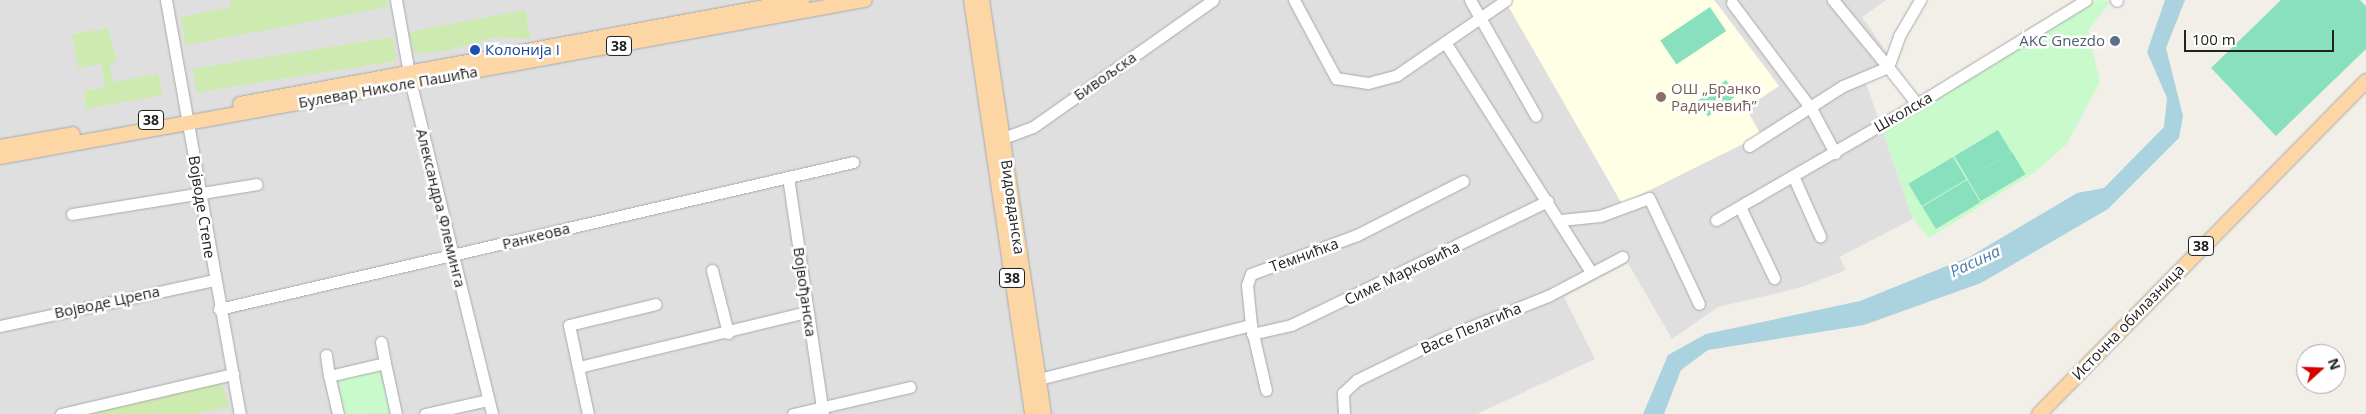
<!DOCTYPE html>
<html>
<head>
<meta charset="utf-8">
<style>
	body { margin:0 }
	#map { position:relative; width:2366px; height:414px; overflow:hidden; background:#f2efe9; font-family:"Open Sans",sans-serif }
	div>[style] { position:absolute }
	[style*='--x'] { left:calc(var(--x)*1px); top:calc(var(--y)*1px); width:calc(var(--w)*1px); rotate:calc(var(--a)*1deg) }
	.residential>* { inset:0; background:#e0dfdf }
	.education>* { inset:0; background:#ffffe5 }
	.grass>* { inset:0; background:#cdebb0; transform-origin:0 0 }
	.park>* { inset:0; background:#c8facc }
	.pitch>* { inset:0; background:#88e0be; transform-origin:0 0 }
	.water>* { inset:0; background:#aad3df }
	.roads { filter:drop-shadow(0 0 1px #a9a9a9) drop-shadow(0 0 1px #a9a9a9) }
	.minor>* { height:11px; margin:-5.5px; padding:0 5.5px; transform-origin:5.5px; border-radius:5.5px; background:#fff }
	.major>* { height:14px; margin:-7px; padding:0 7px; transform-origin:7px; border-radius:7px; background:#fcd6a4 }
	.dots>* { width:14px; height:14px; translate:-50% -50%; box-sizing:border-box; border:2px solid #fff; border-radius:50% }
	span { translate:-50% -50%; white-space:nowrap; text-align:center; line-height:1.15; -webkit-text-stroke:5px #fff; paint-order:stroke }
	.shield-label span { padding:1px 4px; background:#fff; border:1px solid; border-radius:4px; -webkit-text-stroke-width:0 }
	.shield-label { font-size:14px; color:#222; font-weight:700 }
	.service-label { font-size:15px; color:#4e5e75 }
	.right { translate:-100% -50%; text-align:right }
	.transit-label { font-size:15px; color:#164399 }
	.left { translate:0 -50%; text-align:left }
	.street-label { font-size:15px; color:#222 }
	.education-label { font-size:15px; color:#785e54 }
	.water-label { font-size:16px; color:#4a7aab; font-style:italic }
	.north { position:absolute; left:2296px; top:344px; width:50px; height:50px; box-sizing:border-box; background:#fff; border:1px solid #a7a7a7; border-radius:50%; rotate:70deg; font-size:14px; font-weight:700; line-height:20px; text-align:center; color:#222 }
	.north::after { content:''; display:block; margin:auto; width:18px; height:22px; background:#d40000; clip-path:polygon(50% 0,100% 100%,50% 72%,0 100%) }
	.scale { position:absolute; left:2184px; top:30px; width:150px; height:22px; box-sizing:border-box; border:2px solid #222; border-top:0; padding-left:6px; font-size:15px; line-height:18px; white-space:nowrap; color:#222; -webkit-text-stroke:4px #fff; paint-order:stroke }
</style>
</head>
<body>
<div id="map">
	<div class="residential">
		<div style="clip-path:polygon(0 0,1514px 0,1507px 4px,1746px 108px,1778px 85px,1714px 0,1886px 0,1862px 17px,1890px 57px,1866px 83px,1913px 219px,1839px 257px,1846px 270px,1799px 288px,1718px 307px,1672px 339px,1628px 263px,1564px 297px,1595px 359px,1477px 414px,0 414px)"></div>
	</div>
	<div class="education">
		<div style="clip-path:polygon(1514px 0,1714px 0,1779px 86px,1746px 108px,1761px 135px,1622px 204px,1507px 4px)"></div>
	</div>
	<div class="grass">
		<div style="clip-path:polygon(230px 0,387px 0,388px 7px,186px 45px,180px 17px,231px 7px)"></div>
		<div style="clip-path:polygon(525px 10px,531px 39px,494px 37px,446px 51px,415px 53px,408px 32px)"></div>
		<div style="clip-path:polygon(108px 28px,117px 61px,110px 63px,113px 82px,158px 74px,162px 95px,86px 109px,84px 91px,105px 87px,101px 64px,78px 68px,72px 34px)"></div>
		<div style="left:393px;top:37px;width:24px;height:203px;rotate:81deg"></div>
		<div style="clip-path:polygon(221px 382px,229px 407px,194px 414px,83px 414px)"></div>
	</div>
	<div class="park">
		<div style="clip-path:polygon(2097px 0,2110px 2px,2088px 31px,2100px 82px,2066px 145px,2035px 172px,1929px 238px,1913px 219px,1883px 131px)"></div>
		<div style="clip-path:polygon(379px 369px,390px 413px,342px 414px,339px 378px)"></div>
	</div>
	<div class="pitch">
		<div style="clip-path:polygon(2281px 0,2360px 0,2366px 6px,2366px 49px,2276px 136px,2211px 68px)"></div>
		<div style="left:1710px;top:7px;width:29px;height:60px;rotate:56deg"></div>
		<div style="left:1726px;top:80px;width:19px;height:36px;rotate:54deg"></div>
		<div style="left:1998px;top:130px;width:26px;height:51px;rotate:59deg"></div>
		<div style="left:2012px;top:152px;width:26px;height:52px;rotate:59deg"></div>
		<div style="left:1953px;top:157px;width:26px;height:52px;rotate:59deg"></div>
		<div style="left:1967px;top:180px;width:26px;height:52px;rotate:59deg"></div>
	</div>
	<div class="water">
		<div style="clip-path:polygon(2165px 0,2185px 0,2166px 48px,2183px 116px,2179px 138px,2108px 209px,1981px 283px,1864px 325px,1708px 350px,1681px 370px,1664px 414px,1643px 414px,1668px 355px,1706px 334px,1860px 301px,1969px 257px,2077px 193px,2104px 188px,2164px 127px,2167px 98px,2147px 52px)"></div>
	</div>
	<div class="roads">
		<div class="minor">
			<div style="--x:166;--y:0;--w:421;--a:79.9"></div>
			<div style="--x:396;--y:0;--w:85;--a:79.9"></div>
			<div style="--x:411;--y:84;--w:340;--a:76.2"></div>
			<div style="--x:1294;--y:0;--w:89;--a:61.7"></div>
			<div style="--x:1336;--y:78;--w:32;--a:9"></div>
			<div style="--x:1368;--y:83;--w:30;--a:-15"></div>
			<div style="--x:1397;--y:75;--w:132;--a:-34.5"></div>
			<div style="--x:1470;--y:0;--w:133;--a:60.4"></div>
			<div style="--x:2116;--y:0;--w:1;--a:45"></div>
			<div style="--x:1732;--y:3;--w:134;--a:53.2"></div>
			<div style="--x:1812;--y:110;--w:49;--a:61.9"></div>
			<div style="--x:1445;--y:42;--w:272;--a:57.6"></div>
			<div style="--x:1917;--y:104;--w:47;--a:-128.1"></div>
			<div style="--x:1888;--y:67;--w:33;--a:-70"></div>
			<div style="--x:1899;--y:36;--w:42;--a:-59.7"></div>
			<div style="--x:995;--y:141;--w:40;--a:-20.2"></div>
			<div style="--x:1033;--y:127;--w:220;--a:-35.2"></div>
			<div style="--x:1749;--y:146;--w:112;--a:-32.6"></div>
			<div style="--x:1843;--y:86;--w:49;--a:-22.9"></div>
			<div style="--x:1888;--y:67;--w:87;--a:-129.4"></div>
			<div style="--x:788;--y:177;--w:240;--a:81.6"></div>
			<div style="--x:1794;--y:178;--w:64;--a:65.9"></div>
			<div style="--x:1740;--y:207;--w:79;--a:64.4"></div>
			<div style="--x:72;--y:214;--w:187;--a:-9.2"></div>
			<div style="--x:1561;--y:220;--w:39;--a:-6"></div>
			<div style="--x:1600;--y:216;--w:52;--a:-20.2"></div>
			<div style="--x:1649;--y:198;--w:117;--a:64.7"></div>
			<div style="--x:1716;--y:220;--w:232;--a:-30"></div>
			<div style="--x:1917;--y:104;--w:198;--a:-31.6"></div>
			<div style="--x:712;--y:270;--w:65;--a:75.7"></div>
			<div style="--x:219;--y:309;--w:651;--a:-13.05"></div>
			<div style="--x:0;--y:326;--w:219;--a:-12.1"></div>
			<div style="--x:1252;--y:334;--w:40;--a:-13"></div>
			<div style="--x:1291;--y:325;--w:285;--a:-25.8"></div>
			<div style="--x:381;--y:342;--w:21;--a:79"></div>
			<div style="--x:326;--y:355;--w:21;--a:82"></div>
			<div style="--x:579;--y:367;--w:235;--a:-13.6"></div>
			<div style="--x:1039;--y:379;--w:219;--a:-14.3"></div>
			<div style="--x:1266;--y:390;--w:67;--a:-103"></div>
			<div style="--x:1251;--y:325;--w:40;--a:-95.7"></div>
			<div style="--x:1247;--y:285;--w:12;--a:-70"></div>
			<div style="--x:1251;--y:274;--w:113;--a:-20.2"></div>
			<div style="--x:1357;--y:235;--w:119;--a:-27"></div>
			<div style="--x:61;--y:414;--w:177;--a:-13.1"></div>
			<div style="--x:338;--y:414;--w:39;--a:-103"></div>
			<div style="--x:329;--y:376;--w:57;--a:-13.1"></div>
			<div style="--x:385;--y:363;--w:52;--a:77.8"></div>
			<div style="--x:425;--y:414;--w:65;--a:-12.5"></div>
			<div style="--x:588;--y:414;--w:91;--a:-102.1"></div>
			<div style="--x:569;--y:325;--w:89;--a:-13.6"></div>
			<div style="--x:793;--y:414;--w:120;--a:-13"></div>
			<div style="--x:1344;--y:414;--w:21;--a:-93"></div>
			<div style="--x:1343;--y:393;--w:19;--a:-43"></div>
			<div style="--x:1357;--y:380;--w:98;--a:-26"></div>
			<div style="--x:1445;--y:337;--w:111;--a:-21.7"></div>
			<div style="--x:1548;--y:296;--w:84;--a:-27.8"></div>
		</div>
		<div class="major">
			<div style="--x:971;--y:0;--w:418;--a:81.6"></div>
			<div style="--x:982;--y:0;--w:419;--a:81.5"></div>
			<div style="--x:240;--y:104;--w:572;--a:-10.48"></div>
			<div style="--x:0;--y:147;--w:74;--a:-10.1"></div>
			<div style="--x:0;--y:157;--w:879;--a:-10.29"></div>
			<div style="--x:2039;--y:414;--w:467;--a:-45.5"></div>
		</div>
	</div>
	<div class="dots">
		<div style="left:2115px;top:41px;background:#5c6f8a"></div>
		<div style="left:475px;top:50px;background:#1a4fb4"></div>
		<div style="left:1661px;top:97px;background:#8d6e63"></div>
	</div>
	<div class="shield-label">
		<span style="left:619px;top:46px">38</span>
		<span style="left:151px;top:120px">38</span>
		<span style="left:2201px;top:246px">38</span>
		<span style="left:1012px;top:278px">38</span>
	</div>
	<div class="service-label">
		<span class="right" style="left:2105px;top:41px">AKC Gnezdo</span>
	</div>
	<div class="transit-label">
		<span class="left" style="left:485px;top:50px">Колонија I</span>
	</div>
	<div class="street-label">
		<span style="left:1105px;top:76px;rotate:-35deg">Бивољска</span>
		<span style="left:388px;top:87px;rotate:-10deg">Булевар Николе Пашића</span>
		<span style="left:1903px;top:112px;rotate:-30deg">Школска</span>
		<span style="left:202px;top:207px;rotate:81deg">Војводе Степе</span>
		<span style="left:1013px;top:207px;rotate:82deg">Видовданска</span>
		<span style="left:441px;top:208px;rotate:76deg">Александра Флеминга</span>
		<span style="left:536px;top:236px;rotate:-14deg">Ранкеова</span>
		<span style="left:1304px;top:255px;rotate:-20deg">Темнићка</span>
		<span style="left:1402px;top:273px;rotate:-26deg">Симе Марковића</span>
		<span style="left:805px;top:292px;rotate:82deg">Војвођанска</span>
		<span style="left:107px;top:302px;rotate:-12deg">Војводе Црепа</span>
		<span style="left:2128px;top:322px;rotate:-46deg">Источна обилазница</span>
		<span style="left:1471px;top:328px;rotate:-23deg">Васе Пелагића</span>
	</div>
	<div class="education-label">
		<span class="left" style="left:1671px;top:97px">ОШ „Бранко<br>Радичевић”</span>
	</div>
	<div class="water-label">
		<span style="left:1975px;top:261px;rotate:-25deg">Расина</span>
	</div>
	<div class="north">N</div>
	<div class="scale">100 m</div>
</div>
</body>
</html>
